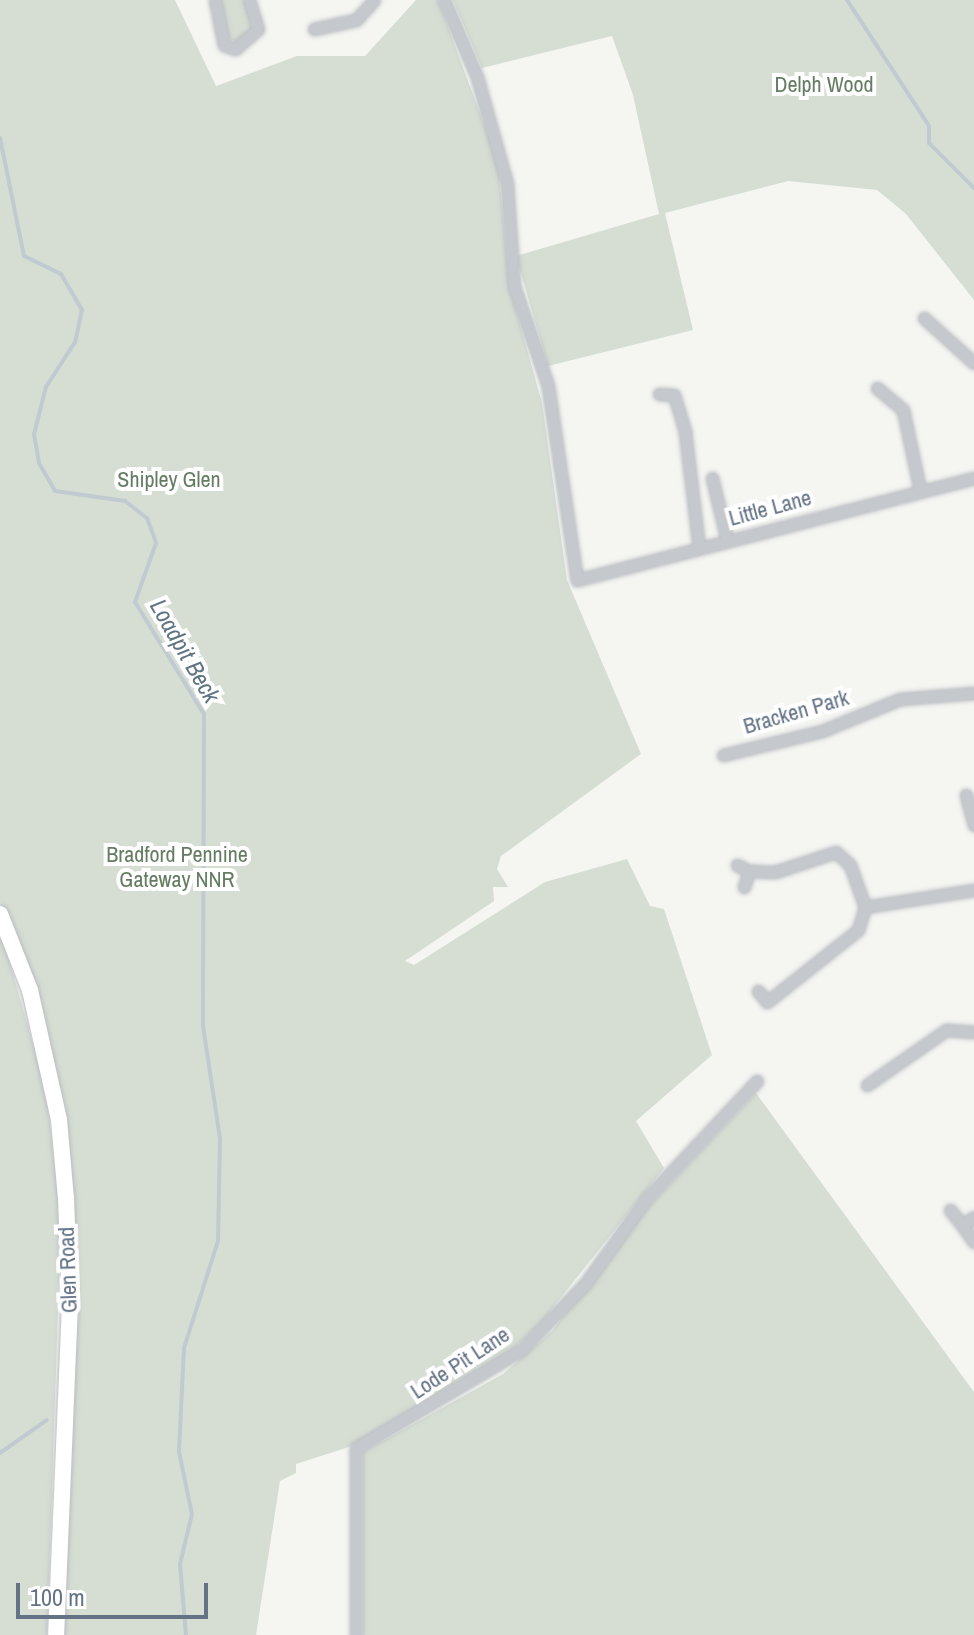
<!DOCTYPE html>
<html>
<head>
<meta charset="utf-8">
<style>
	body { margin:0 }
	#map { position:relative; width:974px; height:1635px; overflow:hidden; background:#f5f6f2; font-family:"Archivo Narrow",sans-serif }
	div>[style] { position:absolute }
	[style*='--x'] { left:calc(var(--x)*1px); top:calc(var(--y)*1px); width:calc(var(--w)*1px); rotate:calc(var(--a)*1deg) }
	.green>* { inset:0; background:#d6ded3 }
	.stream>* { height:4px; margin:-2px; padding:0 2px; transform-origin:2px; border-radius:2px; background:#c1cad0 }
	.roads { filter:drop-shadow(0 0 2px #babdc2) drop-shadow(0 0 2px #babdc2) }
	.street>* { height:11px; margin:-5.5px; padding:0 5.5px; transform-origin:5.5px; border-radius:5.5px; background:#c5c8cc }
	.secondary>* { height:16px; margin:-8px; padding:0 8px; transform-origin:8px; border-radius:8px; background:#fff }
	span { translate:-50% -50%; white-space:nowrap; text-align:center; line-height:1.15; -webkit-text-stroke:8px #fff; paint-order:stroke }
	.park-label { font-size:22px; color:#647c62 }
	.street-label { font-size:22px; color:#637285 }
	.water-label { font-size:24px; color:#5f7482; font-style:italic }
	.scale { position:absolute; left:16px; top:1583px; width:192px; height:36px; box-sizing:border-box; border:4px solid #637285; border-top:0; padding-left:10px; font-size:24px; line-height:28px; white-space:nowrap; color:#637285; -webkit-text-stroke:6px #fff; paint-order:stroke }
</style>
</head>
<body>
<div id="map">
	<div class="green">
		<div style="clip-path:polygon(0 0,175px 0,216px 86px,297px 56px,365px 56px,416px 0,438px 0,498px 162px,509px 285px,542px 403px,567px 580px,641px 754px,501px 856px,497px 869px,508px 887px,493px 887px,494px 901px,405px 961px,414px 965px,545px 882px,627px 859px,650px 906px,664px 909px,712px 1055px,636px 1121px,664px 1168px,543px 1320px,512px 1350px,349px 1447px,296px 1464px,296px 1473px,280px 1481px,256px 1635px,59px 1635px,75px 1342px,62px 1111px,0 902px)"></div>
		<div style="clip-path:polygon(221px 0,244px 0,252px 28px,239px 43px,227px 38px)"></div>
		<div style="clip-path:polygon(453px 0,974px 0,974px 300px,906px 214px,877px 190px,788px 181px,665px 213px,693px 330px,548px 366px,516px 256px,659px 214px,633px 95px,612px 36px,482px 68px)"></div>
		<div style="clip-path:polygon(0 928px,46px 1090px,61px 1221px,47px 1635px,0 1635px)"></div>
		<div style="clip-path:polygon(756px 1093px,974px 1392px,974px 1635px,363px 1635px,363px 1452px,503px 1374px,552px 1331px,649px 1206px)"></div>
	</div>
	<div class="stream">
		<div style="--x:847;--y:0;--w:150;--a:56.9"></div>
		<div style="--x:929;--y:126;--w:17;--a:90"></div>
		<div style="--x:929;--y:143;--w:64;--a:45"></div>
		<div style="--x:0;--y:138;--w:120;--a:78.5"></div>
		<div style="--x:24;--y:256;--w:41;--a:25.9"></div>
		<div style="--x:61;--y:274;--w:42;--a:59.7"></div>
		<div style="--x:82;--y:310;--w:33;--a:102"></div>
		<div style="--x:75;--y:342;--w:54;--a:122.8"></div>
		<div style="--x:46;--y:387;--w:49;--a:104.3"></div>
		<div style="--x:34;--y:434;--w:29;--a:80"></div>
		<div style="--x:39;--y:463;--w:32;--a:60"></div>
		<div style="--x:55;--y:491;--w:71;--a:8.1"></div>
		<div style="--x:125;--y:501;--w:28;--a:38"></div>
		<div style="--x:147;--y:518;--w:27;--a:70"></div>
		<div style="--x:156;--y:543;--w:63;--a:109.6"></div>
		<div style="--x:135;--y:602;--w:132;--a:58.4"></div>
		<div style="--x:204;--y:714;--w:312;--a:90.2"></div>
		<div style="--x:203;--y:1026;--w:113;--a:81.4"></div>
		<div style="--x:220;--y:1138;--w:103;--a:91.1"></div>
		<div style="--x:218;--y:1241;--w:112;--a:107.6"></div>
		<div style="--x:184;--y:1348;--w:104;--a:92.8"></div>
		<div style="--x:179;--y:1452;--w:63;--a:78.2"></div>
		<div style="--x:192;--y:1514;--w:51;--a:103.5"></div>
		<div style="--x:180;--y:1564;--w:71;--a:85.2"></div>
		<div style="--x:0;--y:1453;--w:57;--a:-35.1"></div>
	</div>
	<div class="roads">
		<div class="street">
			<div style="--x:215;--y:0;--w:46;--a:78.7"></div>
			<div style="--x:224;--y:45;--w:12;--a:20"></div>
			<div style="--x:235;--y:49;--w:30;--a:-41"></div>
			<div style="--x:258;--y:29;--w:30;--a:-107"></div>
			<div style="--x:444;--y:0;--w:84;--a:66.8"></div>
			<div style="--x:477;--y:77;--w:111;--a:74.3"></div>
			<div style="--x:507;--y:184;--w:102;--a:86.1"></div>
			<div style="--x:514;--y:286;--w:106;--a:71.2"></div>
			<div style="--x:548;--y:386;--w:196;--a:81.5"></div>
			<div style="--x:577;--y:580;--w:410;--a:-14.4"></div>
			<div style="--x:314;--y:29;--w:43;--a:-12.1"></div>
			<div style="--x:356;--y:20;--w:27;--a:-48"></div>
			<div style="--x:924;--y:318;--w:67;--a:42"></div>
			<div style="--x:877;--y:388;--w:34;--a:40"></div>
			<div style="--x:903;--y:410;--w:82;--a:78"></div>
			<div style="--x:659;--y:394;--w:15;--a:4"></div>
			<div style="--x:674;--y:395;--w:39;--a:73"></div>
			<div style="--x:685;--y:432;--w:117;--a:83.1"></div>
			<div style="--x:712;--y:478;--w:64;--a:76.4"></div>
			<div style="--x:723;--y:755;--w:102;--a:-13.6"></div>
			<div style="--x:822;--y:731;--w:84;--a:-22.3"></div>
			<div style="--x:900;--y:699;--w:74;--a:-4.6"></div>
			<div style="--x:966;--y:795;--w:31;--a:75"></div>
			<div style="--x:737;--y:865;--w:13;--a:27"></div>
			<div style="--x:744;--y:887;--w:17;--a:-73"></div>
			<div style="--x:749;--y:871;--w:26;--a:2"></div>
			<div style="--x:775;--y:872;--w:64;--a:-18.2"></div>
			<div style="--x:836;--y:852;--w:19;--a:43"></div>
			<div style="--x:850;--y:865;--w:45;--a:70.3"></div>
			<div style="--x:758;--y:991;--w:14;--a:51"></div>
			<div style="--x:767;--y:1002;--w:116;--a:-38.4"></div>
			<div style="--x:858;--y:930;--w:24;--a:-73"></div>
			<div style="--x:865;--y:907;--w:110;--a:-8.9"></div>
			<div style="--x:867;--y:1085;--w:96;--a:-34.8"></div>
			<div style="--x:946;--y:1030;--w:28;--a:4"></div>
			<div style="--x:950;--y:1210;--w:19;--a:51"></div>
			<div style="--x:974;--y:1217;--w:14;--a:146"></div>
			<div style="--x:962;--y:1225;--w:21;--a:55"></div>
			<div style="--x:356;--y:1635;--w:187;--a:-90"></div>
			<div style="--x:356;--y:1448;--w:192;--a:-30.7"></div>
			<div style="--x:521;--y:1350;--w:92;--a:-45.9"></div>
			<div style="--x:585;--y:1284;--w:105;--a:-54.3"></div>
			<div style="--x:646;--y:1199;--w:162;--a:-46.8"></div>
		</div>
		<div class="secondary">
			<div style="--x:0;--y:914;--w:82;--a:68.5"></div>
			<div style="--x:30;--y:990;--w:133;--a:77.4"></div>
			<div style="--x:59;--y:1120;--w:78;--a:84.9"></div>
			<div style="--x:66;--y:1198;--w:106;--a:87.8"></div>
			<div style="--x:70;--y:1304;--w:331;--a:92.4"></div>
		</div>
	</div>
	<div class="park-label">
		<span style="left:824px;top:85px">Delph Wood</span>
		<span style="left:169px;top:480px">Shipley Glen</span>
		<span style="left:177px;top:867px">Bradford Pennine<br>Gateway NNR</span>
	</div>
	<div class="street-label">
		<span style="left:770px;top:508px;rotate:-15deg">Little Lane</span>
		<span style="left:796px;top:712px;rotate:-16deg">Bracken Park</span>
		<span style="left:68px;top:1270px;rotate:-92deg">Glen Road</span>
		<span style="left:460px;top:1363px;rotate:-33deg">Lode Pit Lane</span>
	</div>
	<div class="water-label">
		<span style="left:185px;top:651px;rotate:60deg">Loadpit Beck</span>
	</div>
	<div class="scale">100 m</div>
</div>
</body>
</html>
